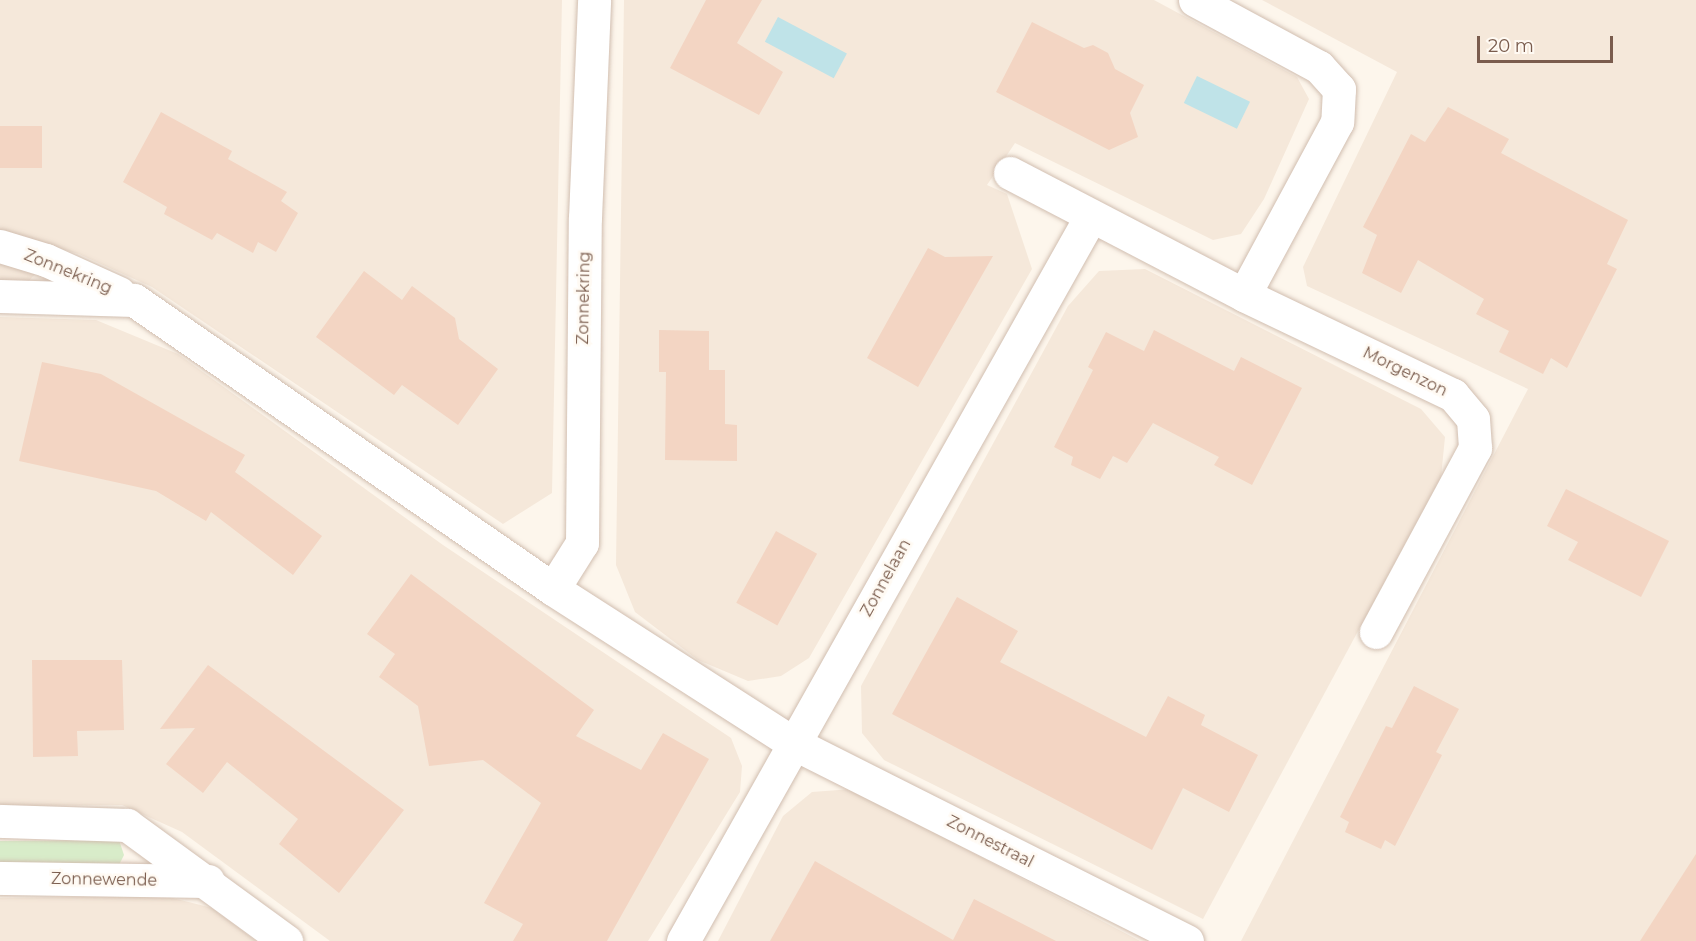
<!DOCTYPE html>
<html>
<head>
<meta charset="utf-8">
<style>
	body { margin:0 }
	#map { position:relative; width:1696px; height:941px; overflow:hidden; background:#fdf6ec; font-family:Montserrat,sans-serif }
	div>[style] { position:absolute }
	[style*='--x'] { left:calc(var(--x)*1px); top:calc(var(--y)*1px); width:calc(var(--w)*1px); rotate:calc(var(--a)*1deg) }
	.residential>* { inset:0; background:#f5e8da }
	.green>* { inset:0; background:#d8ecc9 }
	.water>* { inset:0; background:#bfe3e8; transform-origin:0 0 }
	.building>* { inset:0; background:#f3d5c3; transform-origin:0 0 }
	.roads { filter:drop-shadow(0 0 2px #d1beb0) drop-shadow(0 0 2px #d1beb0) }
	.minor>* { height:33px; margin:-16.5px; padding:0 16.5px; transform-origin:16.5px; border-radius:16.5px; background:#fff }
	span { translate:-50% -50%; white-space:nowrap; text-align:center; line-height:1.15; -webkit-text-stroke:5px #fffaf3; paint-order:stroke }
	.street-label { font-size:16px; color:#7a5c4d }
	.scale { position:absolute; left:1477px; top:36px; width:136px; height:27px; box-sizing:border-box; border:3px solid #7a5c4d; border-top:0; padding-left:8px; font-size:18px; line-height:21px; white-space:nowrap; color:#7a5c4d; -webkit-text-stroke:4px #fffaf3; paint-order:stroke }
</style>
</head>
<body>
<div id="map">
	<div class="residential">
		<div style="clip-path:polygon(0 0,562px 0,552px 493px,503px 524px,152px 287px,79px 254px,0 232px)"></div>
		<div style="clip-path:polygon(624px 0,1154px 0,1297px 77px,1309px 99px,1264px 199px,1241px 234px,1213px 240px,1015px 143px,987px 185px,1007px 194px,1032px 269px,809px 658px,781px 676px,748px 681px,698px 660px,635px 612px,616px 565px)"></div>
		<div style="clip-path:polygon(1262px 0,1696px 0,1696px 941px,1241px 941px,1528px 389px,1307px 286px,1303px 267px,1397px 72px)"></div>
		<div style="clip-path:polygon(0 261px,36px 273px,27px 283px,0 283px)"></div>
		<div style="clip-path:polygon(1145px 269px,1421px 409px,1445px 437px,1441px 477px,1203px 919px,884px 760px,862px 733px,861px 686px,1068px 306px,1099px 271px)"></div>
		<div style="clip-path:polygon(0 317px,96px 320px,178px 354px,443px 545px,731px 738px,742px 766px,740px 792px,648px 941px,330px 941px,182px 832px,122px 805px,0 806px)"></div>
		<div style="clip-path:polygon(852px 789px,1140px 941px,718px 941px,783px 816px,812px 792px)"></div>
		<div style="clip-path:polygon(165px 896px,212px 908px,256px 941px,0 941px,0 898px)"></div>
	</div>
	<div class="green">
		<div style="clip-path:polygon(119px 840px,124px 855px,118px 867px,0 866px,0 841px)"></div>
	</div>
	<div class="water">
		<div style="left:778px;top:17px;width:78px;height:28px;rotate:28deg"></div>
		<div style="left:1197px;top:76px;width:59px;height:30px;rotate:26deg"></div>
	</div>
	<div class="building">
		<div style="clip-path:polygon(706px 0,762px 0,737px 43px,783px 72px,759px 115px,670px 68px)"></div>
		<div style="clip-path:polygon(1032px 22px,1084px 48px,1093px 45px,1108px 53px,1115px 69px,1144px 85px,1130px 113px,1138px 137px,1109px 150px,996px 92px)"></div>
		<div style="clip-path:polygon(1448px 107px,1509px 139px,1501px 153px,1628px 220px,1607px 264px,1617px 269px,1567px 368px,1551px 358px,1543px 374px,1499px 352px,1509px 331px,1476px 314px,1484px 299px,1418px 260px,1401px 293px,1362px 273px,1377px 235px,1363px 227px,1411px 134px,1425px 142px)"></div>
		<div style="clip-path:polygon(161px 112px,232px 151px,228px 159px,287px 192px,281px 201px,298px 213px,276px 252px,258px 242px,253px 253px,217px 233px,212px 240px,164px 214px,167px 207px,123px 182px)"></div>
		<div style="left:0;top:126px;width:42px;height:42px"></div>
		<div style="clip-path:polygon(928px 248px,945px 257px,993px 256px,918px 387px,867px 358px)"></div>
		<div style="clip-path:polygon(364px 271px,402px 300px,412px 286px,455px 318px,459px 339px,498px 369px,458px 425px,402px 385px,394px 395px,316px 337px)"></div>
		<div style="clip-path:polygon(659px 330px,709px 331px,709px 370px,725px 370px,725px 424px,737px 425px,737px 461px,665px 460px,666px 372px,659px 372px)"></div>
		<div style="clip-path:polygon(1154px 330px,1234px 371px,1241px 357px,1302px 388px,1252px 485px,1214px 465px,1219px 457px,1153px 423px,1127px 463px,1113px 456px,1100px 479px,1071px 465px,1073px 457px,1054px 447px,1093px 370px,1088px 367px,1106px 332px,1144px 351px)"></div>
		<div style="clip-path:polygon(42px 362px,101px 374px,245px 455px,235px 472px,322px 536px,293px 575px,211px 512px,206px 521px,156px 491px,19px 461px)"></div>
		<div style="clip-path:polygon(1566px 489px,1669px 541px,1641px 597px,1568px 560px,1578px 542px,1547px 526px)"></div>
		<div style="left:776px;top:531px;width:47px;height:82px;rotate:29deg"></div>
		<div style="clip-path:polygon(411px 574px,594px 710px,576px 736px,641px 770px,663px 733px,709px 759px,607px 941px,513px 941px,523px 924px,484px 903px,541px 803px,483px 760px,429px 766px,418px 706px,379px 677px,395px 654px,367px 634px)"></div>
		<div style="clip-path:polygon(957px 597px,1018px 631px,1000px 662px,1146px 737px,1168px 696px,1205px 715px,1201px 725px,1258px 755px,1229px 812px,1183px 788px,1152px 850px,892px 714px)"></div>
		<div style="clip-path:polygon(32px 660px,122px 660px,124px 730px,77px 731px,78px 756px,33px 757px)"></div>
		<div style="clip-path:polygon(208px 665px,404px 810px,339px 893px,279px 844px,298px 819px,227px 762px,203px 793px,166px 764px,195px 728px,160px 729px)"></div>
		<div style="clip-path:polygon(1414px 686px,1459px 709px,1436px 752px,1442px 755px,1395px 846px,1385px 840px,1381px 849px,1345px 832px,1349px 822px,1340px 817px,1386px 726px,1392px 728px)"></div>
		<div style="clip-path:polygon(1696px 854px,1696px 941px,1640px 941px)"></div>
		<div style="clip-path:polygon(815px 861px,953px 940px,974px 899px,1056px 941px,770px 941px)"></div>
	</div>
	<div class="roads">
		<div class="minor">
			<div style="--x:1195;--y:0;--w:141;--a:28.4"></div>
			<div style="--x:1319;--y:67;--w:30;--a:48"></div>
			<div style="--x:1339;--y:89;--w:33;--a:93"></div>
			<div style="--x:1337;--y:122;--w:196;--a:118.3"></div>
			<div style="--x:1010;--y:173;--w:264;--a:27.5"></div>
			<div style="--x:1244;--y:295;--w:232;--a:25.6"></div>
			<div style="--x:1453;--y:395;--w:31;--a:50"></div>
			<div style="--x:1473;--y:419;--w:29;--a:86"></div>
			<div style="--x:1475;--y:448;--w:209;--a:118.3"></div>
			<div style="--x:0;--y:246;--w:48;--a:16.9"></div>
			<div style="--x:46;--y:260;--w:80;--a:24.3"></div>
			<div style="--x:0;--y:296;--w:134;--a:1.7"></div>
			<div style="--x:134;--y:300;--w:509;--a:34.6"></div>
			<div style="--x:553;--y:589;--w:285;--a:32.7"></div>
			<div style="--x:793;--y:743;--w:441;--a:26.7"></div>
			<div style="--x:553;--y:589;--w:54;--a:-57.8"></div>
			<div style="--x:582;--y:543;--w:325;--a:-89.5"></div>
			<div style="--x:585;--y:218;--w:218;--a:-87.6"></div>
			<div style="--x:0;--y:821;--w:127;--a:1.8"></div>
			<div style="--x:127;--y:825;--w:197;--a:36.1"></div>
			<div style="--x:0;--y:878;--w:208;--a:0.8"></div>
			<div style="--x:683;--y:941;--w:832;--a:-60.63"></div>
		</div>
	</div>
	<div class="street-label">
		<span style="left:68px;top:272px;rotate:22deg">Zonnekring</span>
		<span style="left:584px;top:298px;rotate:-89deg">Zonnekring</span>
		<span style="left:1405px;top:372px;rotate:26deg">Morgenzon</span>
		<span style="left:886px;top:578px;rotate:-61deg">Zonnelaan</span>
		<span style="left:990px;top:842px;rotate:27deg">Zonnestraal</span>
		<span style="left:104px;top:880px;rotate:1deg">Zonnewende</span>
	</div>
	<div class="scale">20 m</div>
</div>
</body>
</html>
